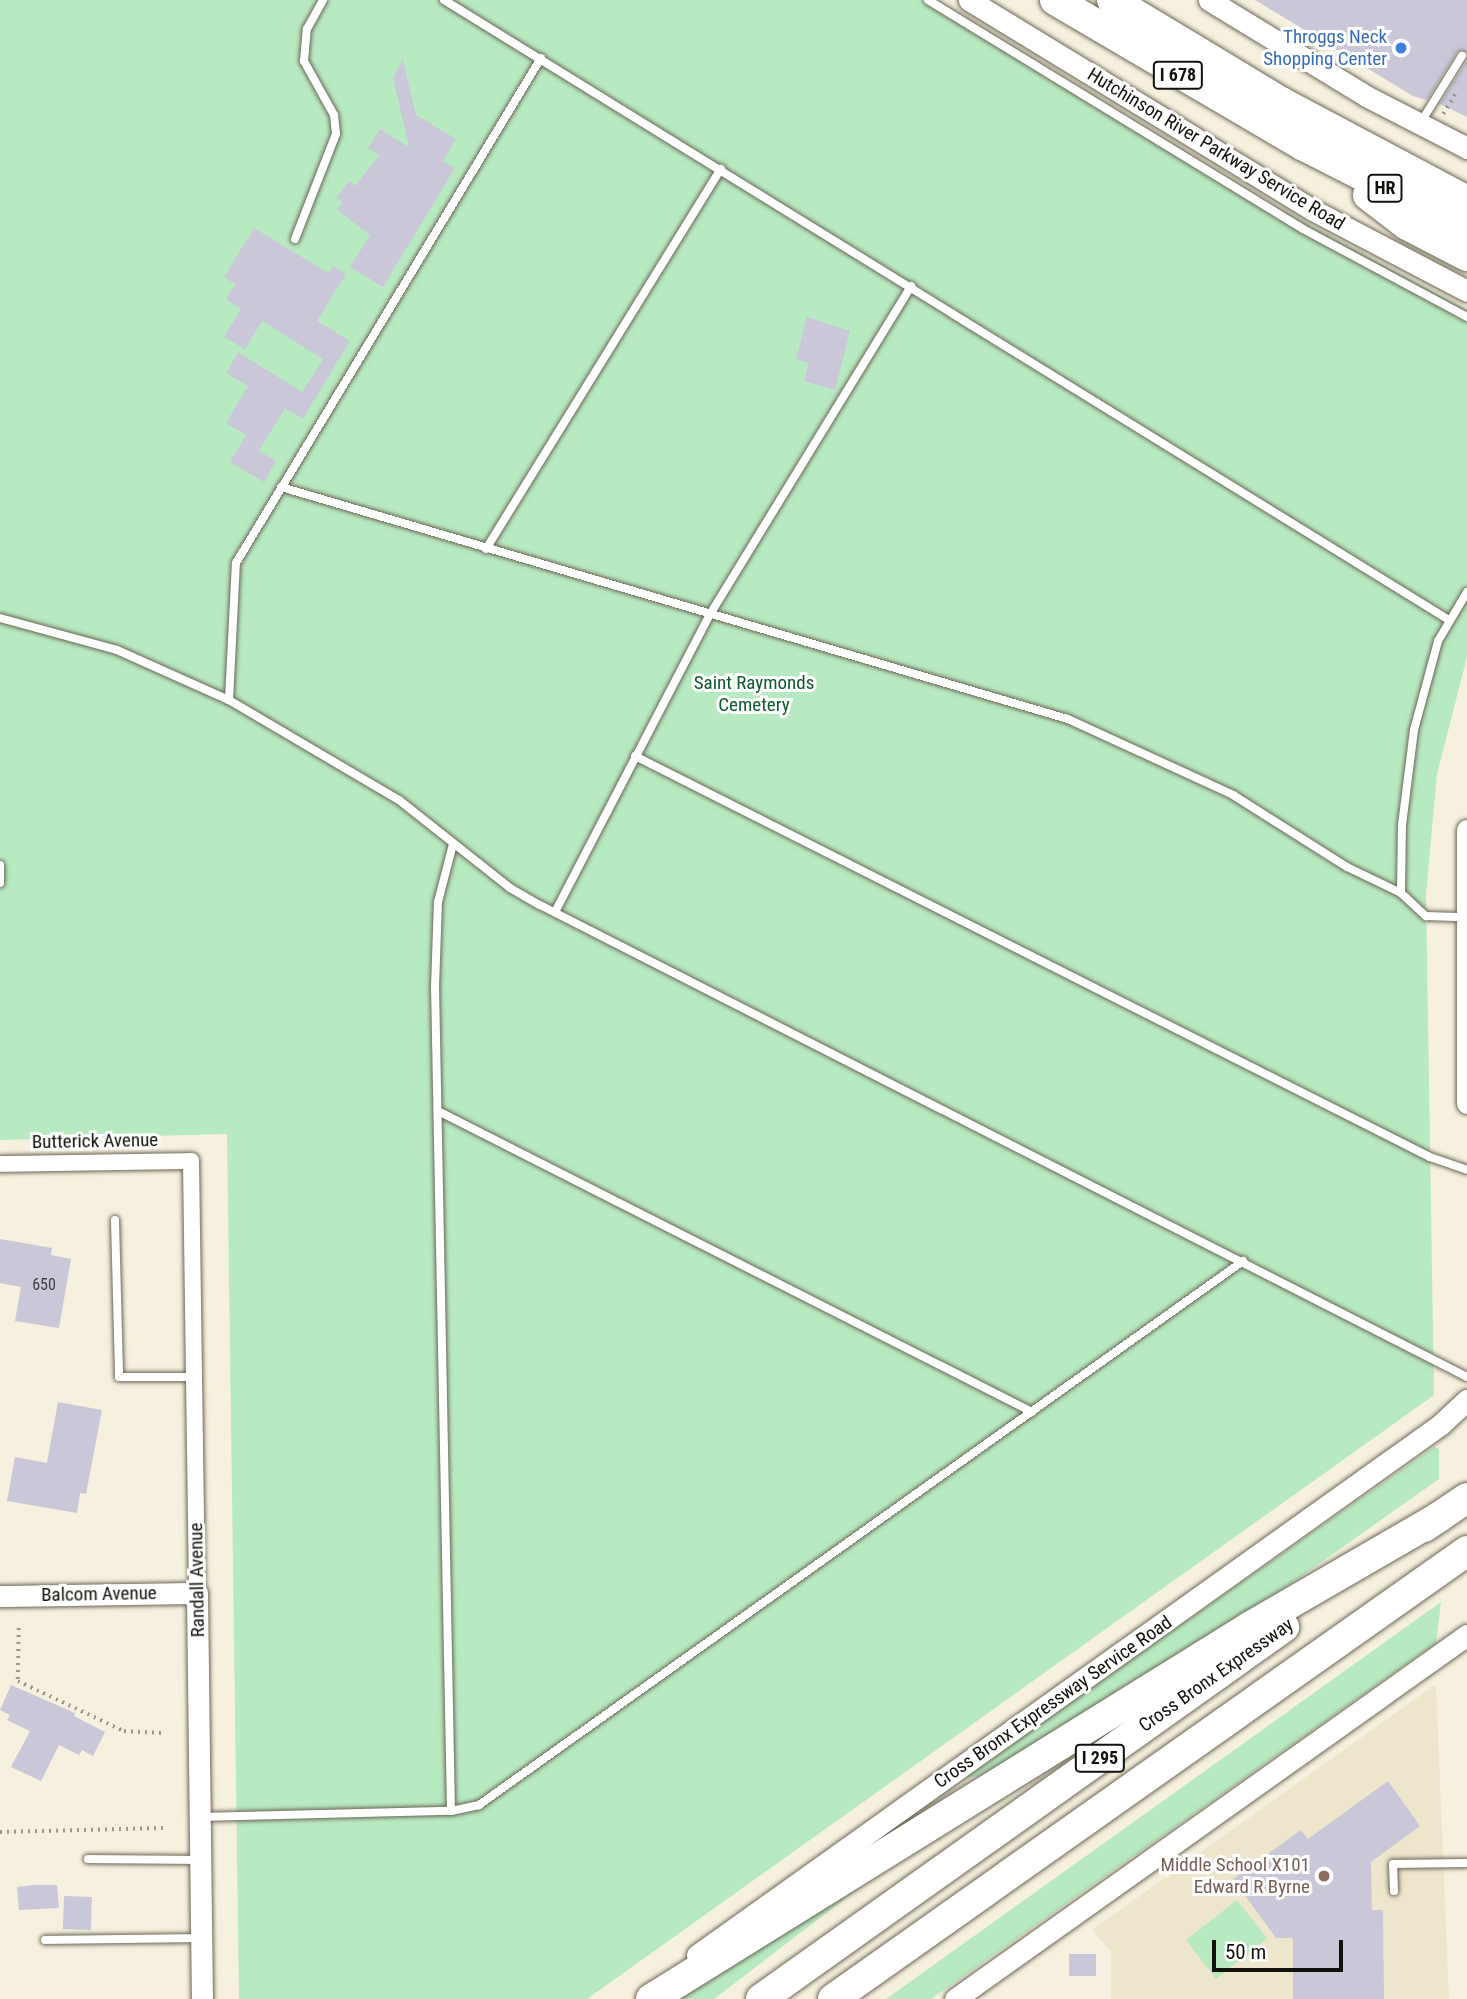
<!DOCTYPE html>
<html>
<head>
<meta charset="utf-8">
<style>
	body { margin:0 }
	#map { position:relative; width:1467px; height:1999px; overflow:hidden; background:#f6f0de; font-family:"Roboto Condensed",sans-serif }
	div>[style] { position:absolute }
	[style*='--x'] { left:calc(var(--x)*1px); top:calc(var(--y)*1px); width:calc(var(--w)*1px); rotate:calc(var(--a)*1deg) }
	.built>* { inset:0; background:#ede6cc }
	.green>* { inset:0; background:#b8eac1; transform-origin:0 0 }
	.building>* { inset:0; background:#cac7d9; transform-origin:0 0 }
	.path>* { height:3.5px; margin-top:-1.75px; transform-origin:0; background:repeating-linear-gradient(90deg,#9c978a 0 2px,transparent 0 7px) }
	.roads { filter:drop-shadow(0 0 2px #6c6757) drop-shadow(0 0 2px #6c6757) }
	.service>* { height:8px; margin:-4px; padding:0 4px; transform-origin:4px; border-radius:4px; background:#fff }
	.minor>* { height:16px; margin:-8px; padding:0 8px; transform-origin:8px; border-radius:8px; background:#fff }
	.tertiary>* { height:21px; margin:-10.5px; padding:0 10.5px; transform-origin:10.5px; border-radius:10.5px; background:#fff }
	.motorway>* { height:30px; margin:-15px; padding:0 15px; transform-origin:15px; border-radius:15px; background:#fff }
	.dots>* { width:19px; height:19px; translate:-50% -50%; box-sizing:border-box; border:4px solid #fff; border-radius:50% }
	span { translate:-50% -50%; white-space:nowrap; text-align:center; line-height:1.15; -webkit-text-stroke:6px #fff; paint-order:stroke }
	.number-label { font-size:16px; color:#413e3e }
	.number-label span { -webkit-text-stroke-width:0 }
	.shield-label span { padding:2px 5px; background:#fff; border:2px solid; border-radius:5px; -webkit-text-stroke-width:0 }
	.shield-label { font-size:18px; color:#13110b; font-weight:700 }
	.shop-label { font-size:19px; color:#366cbe }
	.right { translate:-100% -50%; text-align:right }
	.street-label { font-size:19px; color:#13110b }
	.park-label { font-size:19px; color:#0b5b29 }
	.education-label { font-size:19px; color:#785e54 }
	.scale { position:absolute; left:1212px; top:1940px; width:131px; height:32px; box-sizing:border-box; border:4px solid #13110b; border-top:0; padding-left:9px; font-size:21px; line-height:24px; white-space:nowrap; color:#13110b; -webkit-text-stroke:5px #fff; paint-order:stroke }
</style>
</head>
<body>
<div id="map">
	<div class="built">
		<div style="clip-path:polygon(1436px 1684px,1449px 1999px,1111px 1999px,1111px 1951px,1092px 1930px)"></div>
	</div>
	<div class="green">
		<div style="clip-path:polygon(0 0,936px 0,1271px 204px,1467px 310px,1467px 657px,1437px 774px,1426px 895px,1434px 1395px,587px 1999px,239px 1999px,227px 1134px,0 1140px)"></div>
		<div style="clip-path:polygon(1434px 1447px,1439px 1449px,1439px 1479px,1221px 1633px,990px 1775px,963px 1778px)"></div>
		<div style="clip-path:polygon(1441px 1602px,1436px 1643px,931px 1999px,886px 1999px)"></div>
		<div style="clip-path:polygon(880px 1872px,714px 1999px,673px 1999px)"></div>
		<div style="left:1237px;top:1900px;width:49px;height:65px;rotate:52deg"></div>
	</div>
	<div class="building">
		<div style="clip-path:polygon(1255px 0,1467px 0,1467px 52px,1457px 52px,1427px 100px,1413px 96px)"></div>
		<div style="clip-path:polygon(403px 60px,416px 115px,456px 139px,443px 161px,455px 168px,383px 287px,350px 267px,370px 235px,337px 210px,343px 202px,336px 198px,349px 181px,355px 186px,379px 155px,368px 148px,380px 129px,409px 147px,393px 78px)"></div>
		<div style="clip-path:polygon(1467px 60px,1467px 117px,1440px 104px)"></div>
		<div style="clip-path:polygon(254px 228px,328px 273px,333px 266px,346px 274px,317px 321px,350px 341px,303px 419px,285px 408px,259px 451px,276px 461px,264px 482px,230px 462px,246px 435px,226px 423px,248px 386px,226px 373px,238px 352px,302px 392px,323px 359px,262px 321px,245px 349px,224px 337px,241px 309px,226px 299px,235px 284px,224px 277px)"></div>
		<div style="clip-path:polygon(807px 317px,850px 331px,835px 390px,804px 381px,809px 363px,796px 359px)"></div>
		<div style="clip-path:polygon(0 1239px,52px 1248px,51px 1255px,71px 1259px,59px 1328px,15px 1321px,21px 1287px,0 1283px)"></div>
		<div style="clip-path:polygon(58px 1402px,102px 1410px,86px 1494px,80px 1493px,77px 1513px,7px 1501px,15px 1457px,47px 1463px)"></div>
		<div style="clip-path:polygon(11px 1685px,75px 1713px,74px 1716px,105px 1732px,93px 1756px,82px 1750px,79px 1755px,59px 1745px,41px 1781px,11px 1767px,30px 1731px,7px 1720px,10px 1715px,0 1710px)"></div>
		<div style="clip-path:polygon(1388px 1781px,1420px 1826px,1371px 1862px,1372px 1910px,1383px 1910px,1384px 1999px,1293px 1999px,1293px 1938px,1276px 1938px,1233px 1879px,1301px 1830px,1308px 1839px)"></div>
		<div style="clip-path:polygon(34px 1885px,57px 1885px,59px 1908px,19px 1910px,17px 1887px)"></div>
		<div style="left:64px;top:1896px;width:28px;height:33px;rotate:2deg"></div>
		<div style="left:1096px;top:1954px;width:22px;height:27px;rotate:90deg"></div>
	</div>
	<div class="path">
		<div style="--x:1443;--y:114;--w:23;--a:-59"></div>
		<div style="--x:19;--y:1628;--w:53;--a:91.1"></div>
		<div style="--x:18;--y:1681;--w:117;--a:25.3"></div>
		<div style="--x:124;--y:1731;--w:37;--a:3"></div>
		<div style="--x:0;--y:1832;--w:163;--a:-1.4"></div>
	</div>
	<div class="roads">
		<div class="service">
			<div style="--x:444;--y:0;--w:1181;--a:31.67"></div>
			<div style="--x:928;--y:0;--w:439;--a:31.4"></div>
			<div style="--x:1303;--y:229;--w:186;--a:28.2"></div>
			<div style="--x:1421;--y:122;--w:78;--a:-58.2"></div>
			<div style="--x:295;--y:239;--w:113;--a:-68.7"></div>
			<div style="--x:336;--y:134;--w:19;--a:-96"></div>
			<div style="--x:334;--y:115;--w:62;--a:-119.1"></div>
			<div style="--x:304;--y:61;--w:32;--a:-85"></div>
			<div style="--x:307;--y:29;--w:33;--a:-61"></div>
			<div style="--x:281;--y:487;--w:820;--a:16.43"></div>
			<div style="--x:1068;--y:719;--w:182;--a:24.7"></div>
			<div style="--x:1233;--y:795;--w:135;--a:32.3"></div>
			<div style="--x:1347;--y:867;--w:60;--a:25.7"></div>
			<div style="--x:1401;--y:893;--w:34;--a:43"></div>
			<div style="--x:1426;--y:916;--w:38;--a:2"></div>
			<div style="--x:486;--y:549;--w:447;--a:-58.3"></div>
			<div style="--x:0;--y:618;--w:121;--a:15.3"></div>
			<div style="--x:117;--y:650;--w:123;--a:24.1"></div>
			<div style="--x:229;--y:700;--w:197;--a:30.5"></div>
			<div style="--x:399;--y:800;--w:142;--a:38.4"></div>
			<div style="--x:510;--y:888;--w:34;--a:30"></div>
			<div style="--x:540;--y:905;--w:1040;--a:26.98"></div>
			<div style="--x:229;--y:700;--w:137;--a:-87.1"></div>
			<div style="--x:236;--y:563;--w:590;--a:-58.87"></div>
			<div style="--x:635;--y:756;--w:890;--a:26.77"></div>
			<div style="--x:1430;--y:1157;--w:39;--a:19"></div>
			<div style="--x:0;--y:865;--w:18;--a:90"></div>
			<div style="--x:1401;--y:893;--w:68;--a:-89.2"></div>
			<div style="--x:1402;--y:825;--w:96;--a:-82.8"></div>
			<div style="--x:1414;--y:730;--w:92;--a:-74.9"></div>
			<div style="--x:1438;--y:641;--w:57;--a:-59.4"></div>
			<div style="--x:555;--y:912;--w:334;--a:-62.5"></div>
			<div style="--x:709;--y:616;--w:387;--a:-58.5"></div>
			<div style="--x:438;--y:1111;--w:666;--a:26.87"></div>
			<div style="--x:115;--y:1220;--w:157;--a:88.5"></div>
			<div style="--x:119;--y:1377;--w:75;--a:0"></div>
			<div style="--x:451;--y:1811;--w:824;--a:-91.11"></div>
			<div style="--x:435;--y:987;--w:85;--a:-88"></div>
			<div style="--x:438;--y:902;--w:60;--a:-75.5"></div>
			<div style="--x:200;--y:1817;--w:251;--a:-1.4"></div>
			<div style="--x:451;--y:1811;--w:29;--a:-12"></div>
			<div style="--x:479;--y:1805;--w:938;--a:-35.45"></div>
			<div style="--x:88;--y:1859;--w:112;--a:0.5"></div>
			<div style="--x:1394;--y:1891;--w:27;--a:-92"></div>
			<div style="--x:1393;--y:1864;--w:74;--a:-0.8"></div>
			<div style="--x:45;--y:1940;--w:156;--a:-0.7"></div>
		</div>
		<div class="minor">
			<div style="--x:0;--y:1164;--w:191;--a:-0.9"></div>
			<div style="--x:191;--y:1161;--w:432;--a:89.2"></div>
		</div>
		<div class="tertiary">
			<div style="--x:969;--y:0;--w:401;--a:31.4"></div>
			<div style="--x:1311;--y:209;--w:176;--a:27.7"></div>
			<div style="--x:1209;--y:0;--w:184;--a:31.4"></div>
			<div style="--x:1366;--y:96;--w:114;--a:27.2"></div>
			<div style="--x:1467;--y:830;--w:273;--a:90"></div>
			<div style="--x:0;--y:1596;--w:197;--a:-0.9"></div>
			<div style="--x:197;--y:1593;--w:406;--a:89.3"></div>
			<div style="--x:697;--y:1955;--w:913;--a:-35.5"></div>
			<div style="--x:1440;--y:1425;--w:37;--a:-43"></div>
			<div style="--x:955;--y:1999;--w:628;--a:-35.41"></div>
		</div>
		<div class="motorway">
			<div style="--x:1055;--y:0;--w:289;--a:30.4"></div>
			<div style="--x:1304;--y:146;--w:183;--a:27"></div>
			<div style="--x:1112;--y:0;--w:197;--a:31.1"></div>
			<div style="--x:1281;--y:102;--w:211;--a:28"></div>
			<div style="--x:1368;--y:195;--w:49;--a:37.6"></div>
			<div style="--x:1407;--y:225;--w:68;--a:27.3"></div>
			<div style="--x:1424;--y:1527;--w:52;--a:-34"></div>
			<div style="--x:651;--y:1999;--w:706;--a:-31.87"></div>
			<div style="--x:1251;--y:1626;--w:217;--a:-30.1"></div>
			<div style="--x:761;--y:1999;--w:642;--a:-35.42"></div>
			<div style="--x:833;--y:1999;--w:776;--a:-35.25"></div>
		</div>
	</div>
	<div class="dots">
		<div style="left:1401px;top:48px;background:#3f7fe0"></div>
		<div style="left:1324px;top:1876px;background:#8d6e63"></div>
	</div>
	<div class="number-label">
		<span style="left:44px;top:1285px">650</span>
	</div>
	<div class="shield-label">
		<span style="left:1178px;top:75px">I 678</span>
		<span style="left:1385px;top:188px">HR</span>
		<span style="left:1100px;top:1758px">I 295</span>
	</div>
	<div class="shop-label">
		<span class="right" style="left:1387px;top:48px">Throggs Neck<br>Shopping Center</span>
	</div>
	<div class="street-label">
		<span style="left:1216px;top:149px;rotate:31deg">Hutchinson River Parkway Service Road</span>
		<span style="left:95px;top:1141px;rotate:-1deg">Butterick Avenue</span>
		<span style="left:197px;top:1580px;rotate:-91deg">Randall Avenue</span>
		<span style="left:99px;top:1594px;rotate:-1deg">Balcom Avenue</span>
		<span style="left:1216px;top:1675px;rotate:-35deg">Cross Bronx Expressway</span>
		<span style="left:1053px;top:1702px;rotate:-35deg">Cross Bronx Expressway Service Road</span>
	</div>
	<div class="park-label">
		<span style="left:754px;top:694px">Saint Raymonds<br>Cemetery</span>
	</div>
	<div class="education-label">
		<span class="right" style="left:1310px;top:1876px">Middle School X101<br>Edward R Byrne</span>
	</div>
	<div class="scale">50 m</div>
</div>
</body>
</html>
